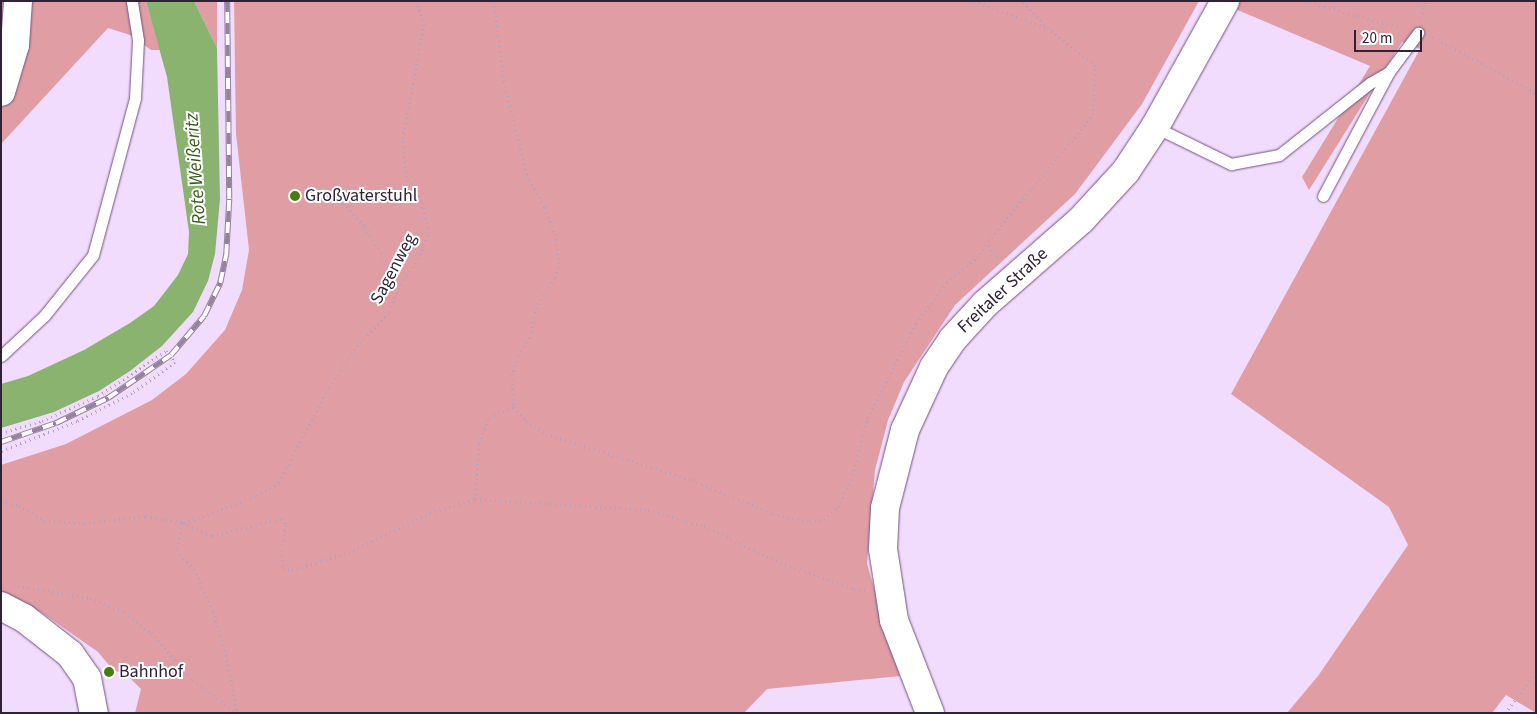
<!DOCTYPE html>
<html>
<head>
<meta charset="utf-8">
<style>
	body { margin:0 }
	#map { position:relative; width:1537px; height:714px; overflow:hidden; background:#f2dcfe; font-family:"Source Sans 3",sans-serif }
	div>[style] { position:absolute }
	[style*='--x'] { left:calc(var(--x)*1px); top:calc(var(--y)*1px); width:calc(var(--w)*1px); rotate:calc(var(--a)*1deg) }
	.green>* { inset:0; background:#e09da3 }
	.water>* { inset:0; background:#8ab36f }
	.path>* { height:3px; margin-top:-1.5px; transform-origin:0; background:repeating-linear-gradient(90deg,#b4a0be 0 1px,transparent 0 5px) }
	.roads { filter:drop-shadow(0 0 1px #725283) drop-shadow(0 0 1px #725283) }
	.service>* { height:11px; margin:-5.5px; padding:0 5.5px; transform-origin:5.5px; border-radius:5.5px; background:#fff }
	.tertiary>* { height:28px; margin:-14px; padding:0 14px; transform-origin:14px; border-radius:14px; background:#fff }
	.secondary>* { height:28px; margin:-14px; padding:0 14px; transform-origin:14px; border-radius:14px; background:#fff }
	.rail>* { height:5.5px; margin-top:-2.75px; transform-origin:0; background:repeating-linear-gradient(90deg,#fff 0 11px,#95829e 0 22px); box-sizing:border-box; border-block:1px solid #95829e }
	.dots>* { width:14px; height:14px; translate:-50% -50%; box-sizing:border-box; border:2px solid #fff; border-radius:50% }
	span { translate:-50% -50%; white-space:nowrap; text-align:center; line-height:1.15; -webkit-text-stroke:4px #fff; paint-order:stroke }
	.poi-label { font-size:18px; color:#2f2136 }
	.left { translate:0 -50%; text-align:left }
	.street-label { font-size:18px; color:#2f2136 }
	.water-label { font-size:19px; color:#345a13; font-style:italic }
	.frame { position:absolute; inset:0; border:2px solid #2f2136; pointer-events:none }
	.scale { position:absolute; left:1354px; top:30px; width:68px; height:22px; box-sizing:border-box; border:2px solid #2f2136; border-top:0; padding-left:6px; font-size:15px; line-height:18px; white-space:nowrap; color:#2f2136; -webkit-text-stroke:4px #fff; paint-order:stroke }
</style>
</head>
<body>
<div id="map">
	<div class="green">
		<div style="clip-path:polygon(1px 1px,146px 1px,160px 50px,151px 50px,130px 35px,108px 28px,1px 144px)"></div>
		<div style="clip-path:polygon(194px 1px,217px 1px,217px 48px)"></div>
		<div style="clip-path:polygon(234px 1px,1199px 1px,1142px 104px,1075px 194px,955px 305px,904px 382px,888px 420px,875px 470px,867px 564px,900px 676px,767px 689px,744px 713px,135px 713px,141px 689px,127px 675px,113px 670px,98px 652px,41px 612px,1px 595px,1px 465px,66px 444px,152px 400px,186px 374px,225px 330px,242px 290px,249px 250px,236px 134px)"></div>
		<div style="clip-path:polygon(1239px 1px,1536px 1px,1536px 713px,1506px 695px,1492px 713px,1287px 713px,1318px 676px,1408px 545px,1389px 507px,1231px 394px,1420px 49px,1402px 42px,1309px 190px,1302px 177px,1370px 66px,1235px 9px)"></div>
	</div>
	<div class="water">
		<div style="clip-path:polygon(146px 1px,194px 1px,217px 48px,220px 199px,215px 254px,208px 281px,193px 312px,162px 346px,130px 371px,99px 391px,54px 412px,1px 428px,1px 384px,28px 376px,84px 350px,130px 323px,154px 306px,178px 275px,188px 254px,189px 232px,167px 77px)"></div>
	</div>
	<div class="path">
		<div style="--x:494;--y:1;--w:81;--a:82.9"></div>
		<div style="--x:504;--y:81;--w:97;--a:76.3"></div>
		<div style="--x:527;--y:175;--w:37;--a:61"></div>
		<div style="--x:545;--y:207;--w:29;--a:70"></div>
		<div style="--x:555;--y:234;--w:28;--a:82"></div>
		<div style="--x:559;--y:262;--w:16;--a:104"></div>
		<div style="--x:555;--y:278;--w:35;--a:123"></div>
		<div style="--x:536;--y:307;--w:32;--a:101"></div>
		<div style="--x:530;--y:338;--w:22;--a:124"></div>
		<div style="--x:518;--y:356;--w:19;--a:108"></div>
		<div style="--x:512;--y:374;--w:33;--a:87"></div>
		<div style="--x:514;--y:407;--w:18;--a:49"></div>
		<div style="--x:526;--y:421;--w:24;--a:33"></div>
		<div style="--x:546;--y:434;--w:153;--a:17.5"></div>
		<div style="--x:692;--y:480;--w:88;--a:22.8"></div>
		<div style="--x:773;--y:514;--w:38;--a:12"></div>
		<div style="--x:810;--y:522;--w:14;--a:-12"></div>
		<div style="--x:824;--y:519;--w:18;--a:-41"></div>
		<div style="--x:838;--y:507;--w:30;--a:-64"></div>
		<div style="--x:851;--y:480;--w:64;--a:-74.7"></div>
		<div style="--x:868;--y:418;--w:106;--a:-63.2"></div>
		<div style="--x:916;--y:323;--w:51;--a:-52.9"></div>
		<div style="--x:947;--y:282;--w:38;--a:-39"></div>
		<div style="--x:977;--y:258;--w:20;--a:-57"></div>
		<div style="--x:974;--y:1;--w:78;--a:20.3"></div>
		<div style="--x:1305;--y:1;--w:100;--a:15.7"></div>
		<div style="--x:1421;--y:18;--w:17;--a:-77"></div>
		<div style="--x:1433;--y:37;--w:117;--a:28.5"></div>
		<div style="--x:295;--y:196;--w:23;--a:-5"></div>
		<div style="--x:318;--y:194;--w:27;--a:20"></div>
		<div style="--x:343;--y:203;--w:33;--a:47"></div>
		<div style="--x:365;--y:227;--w:39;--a:58"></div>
		<div style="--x:386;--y:260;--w:34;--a:73"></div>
		<div style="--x:1002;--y:258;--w:10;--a:-163"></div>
		<div style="--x:992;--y:255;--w:15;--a:-106"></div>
		<div style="--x:988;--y:241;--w:164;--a:-50.2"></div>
		<div style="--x:1093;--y:115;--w:49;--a:-87.7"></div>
		<div style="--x:1095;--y:66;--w:60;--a:-141"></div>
		<div style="--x:1048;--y:28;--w:37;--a:-134"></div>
		<div style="--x:1;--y:433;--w:43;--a:-16.3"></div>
		<div style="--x:42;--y:421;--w:61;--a:-24.1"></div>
		<div style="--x:98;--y:396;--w:82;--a:-33.5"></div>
		<div style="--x:166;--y:351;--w:14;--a:51"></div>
		<div style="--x:175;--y:362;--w:53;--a:144.2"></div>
		<div style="--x:132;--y:393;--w:62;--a:153"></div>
		<div style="--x:77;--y:421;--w:82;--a:158.5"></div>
		<div style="--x:475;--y:499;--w:56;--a:-85.9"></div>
		<div style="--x:479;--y:443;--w:28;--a:-69"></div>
		<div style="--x:489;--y:417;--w:27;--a:-22"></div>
		<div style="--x:1;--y:502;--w:18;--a:9"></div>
		<div style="--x:19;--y:505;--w:30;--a:33"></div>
		<div style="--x:44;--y:521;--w:40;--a:2.9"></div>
		<div style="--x:84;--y:523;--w:62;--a:-6.4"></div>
		<div style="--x:146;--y:516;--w:38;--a:11"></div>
		<div style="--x:183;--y:523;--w:32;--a:24"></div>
		<div style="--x:212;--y:536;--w:73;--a:-14.2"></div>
		<div style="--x:283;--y:518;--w:8;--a:67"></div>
		<div style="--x:286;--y:525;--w:25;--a:101"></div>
		<div style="--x:281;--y:550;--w:18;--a:84"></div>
		<div style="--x:283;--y:568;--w:9;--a:13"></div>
		<div style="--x:292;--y:570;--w:60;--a:-17.5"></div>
		<div style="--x:349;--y:552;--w:90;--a:-25.7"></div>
		<div style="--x:430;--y:513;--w:47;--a:-17.3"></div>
		<div style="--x:475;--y:499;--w:173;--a:3.6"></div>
		<div style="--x:648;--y:510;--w:58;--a:15.9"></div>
		<div style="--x:704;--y:526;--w:80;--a:25.9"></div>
		<div style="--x:776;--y:561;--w:83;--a:19.7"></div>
		<div style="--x:854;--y:589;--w:11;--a:5"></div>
		<div style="--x:183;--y:523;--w:29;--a:104"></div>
		<div style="--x:176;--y:551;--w:25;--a:45"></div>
		<div style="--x:194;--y:569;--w:46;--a:65.7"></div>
		<div style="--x:213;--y:611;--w:46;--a:73.5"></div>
		<div style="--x:226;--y:655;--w:58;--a:79.1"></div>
		<div style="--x:184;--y:523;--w:78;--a:-20.3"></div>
		<div style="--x:257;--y:496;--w:26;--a:-32"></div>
		<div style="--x:279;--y:482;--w:107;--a:-62.2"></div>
		<div style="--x:329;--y:387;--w:55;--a:-55.4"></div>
		<div style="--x:360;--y:342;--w:42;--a:-45"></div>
		<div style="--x:390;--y:312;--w:20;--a:-72"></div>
		<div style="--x:396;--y:293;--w:40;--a:-57.1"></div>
		<div style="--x:418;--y:259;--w:28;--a:-67"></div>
		<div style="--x:429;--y:233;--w:33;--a:-102"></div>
		<div style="--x:422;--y:201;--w:29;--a:-124"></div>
		<div style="--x:406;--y:177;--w:39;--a:-94"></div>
		<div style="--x:403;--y:138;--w:115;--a:-79.5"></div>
		<div style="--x:424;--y:25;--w:25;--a:-108"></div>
		<div style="--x:18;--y:586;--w:73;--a:9.5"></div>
		<div style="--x:90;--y:598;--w:38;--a:22"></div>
		<div style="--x:125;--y:612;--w:33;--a:39"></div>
		<div style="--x:151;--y:633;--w:63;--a:48.2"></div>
		<div style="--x:193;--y:680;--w:55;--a:36.9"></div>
		<div style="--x:1505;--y:713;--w:51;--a:-52.9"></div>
	</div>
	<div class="roads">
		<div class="service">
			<div style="--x:1155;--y:127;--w:85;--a:26"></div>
			<div style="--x:1231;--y:164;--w:49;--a:-10.6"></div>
			<div style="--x:1279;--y:155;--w:116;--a:-38.4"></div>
			<div style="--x:1370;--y:83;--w:22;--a:-30"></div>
			<div style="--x:1389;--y:72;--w:49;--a:-53.4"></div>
			<div style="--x:1323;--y:196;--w:140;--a:-62"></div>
			<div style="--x:1;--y:356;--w:59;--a:-42.9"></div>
			<div style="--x:44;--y:316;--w:78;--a:-51.2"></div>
			<div style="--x:93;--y:255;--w:163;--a:-75"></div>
			<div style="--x:135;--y:98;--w:58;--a:-87"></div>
			<div style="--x:138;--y:40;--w:39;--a:-99"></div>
		</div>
		<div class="tertiary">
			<div style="--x:1;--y:92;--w:49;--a:-73.4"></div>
			<div style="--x:15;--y:45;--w:44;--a:-86.1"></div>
			<div style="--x:1;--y:606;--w:26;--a:28"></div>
			<div style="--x:24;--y:618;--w:58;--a:38"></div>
			<div style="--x:70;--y:654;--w:29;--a:55"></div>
			<div style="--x:87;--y:678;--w:36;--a:79"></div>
		</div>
		<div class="secondary">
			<div style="--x:930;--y:713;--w:100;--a:-111.2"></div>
			<div style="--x:894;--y:620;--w:72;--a:-98.8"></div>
			<div style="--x:883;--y:549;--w:41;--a:-87.2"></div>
			<div style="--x:885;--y:508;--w:81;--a:-75.6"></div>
			<div style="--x:905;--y:430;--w:69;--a:-65.3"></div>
			<div style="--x:934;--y:367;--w:32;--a:-56"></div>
			<div style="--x:952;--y:340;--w:49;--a:-47.5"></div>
			<div style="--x:985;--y:304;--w:128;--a:-41.2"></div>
			<div style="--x:1081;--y:220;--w:67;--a:-47.4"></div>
			<div style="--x:1126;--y:171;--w:53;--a:-56.6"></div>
			<div style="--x:1155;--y:127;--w:144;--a:-60.9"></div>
		</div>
	</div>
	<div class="rail">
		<div style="--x:1;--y:442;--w:58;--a:-19.1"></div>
		<div style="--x:56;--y:423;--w:58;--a:-25.7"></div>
		<div style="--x:108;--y:398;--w:76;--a:-34.3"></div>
		<div style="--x:171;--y:355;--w:51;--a:-49.8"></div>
		<div style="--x:204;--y:316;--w:37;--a:-64"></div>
		<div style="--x:220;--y:283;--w:29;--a:-78"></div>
		<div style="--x:226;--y:255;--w:56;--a:-86.9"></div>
		<div style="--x:229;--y:199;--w:198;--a:-90.6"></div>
	</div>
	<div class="dots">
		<div style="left:295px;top:196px;background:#467c10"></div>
		<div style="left:109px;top:672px;background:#467c10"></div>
	</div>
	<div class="poi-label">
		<span class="left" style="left:305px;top:196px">Großvaterstuhl</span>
		<span class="left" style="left:119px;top:672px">Bahnhof</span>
	</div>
	<div class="street-label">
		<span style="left:394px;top:269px;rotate:-62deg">Sagenweg</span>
		<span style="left:1003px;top:291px;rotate:-43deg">Freitaler Straße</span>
	</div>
	<div class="water-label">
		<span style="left:196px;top:169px;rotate:-94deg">Rote Weißeritz</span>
	</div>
	<div class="frame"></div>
	<div class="scale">20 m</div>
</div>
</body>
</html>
